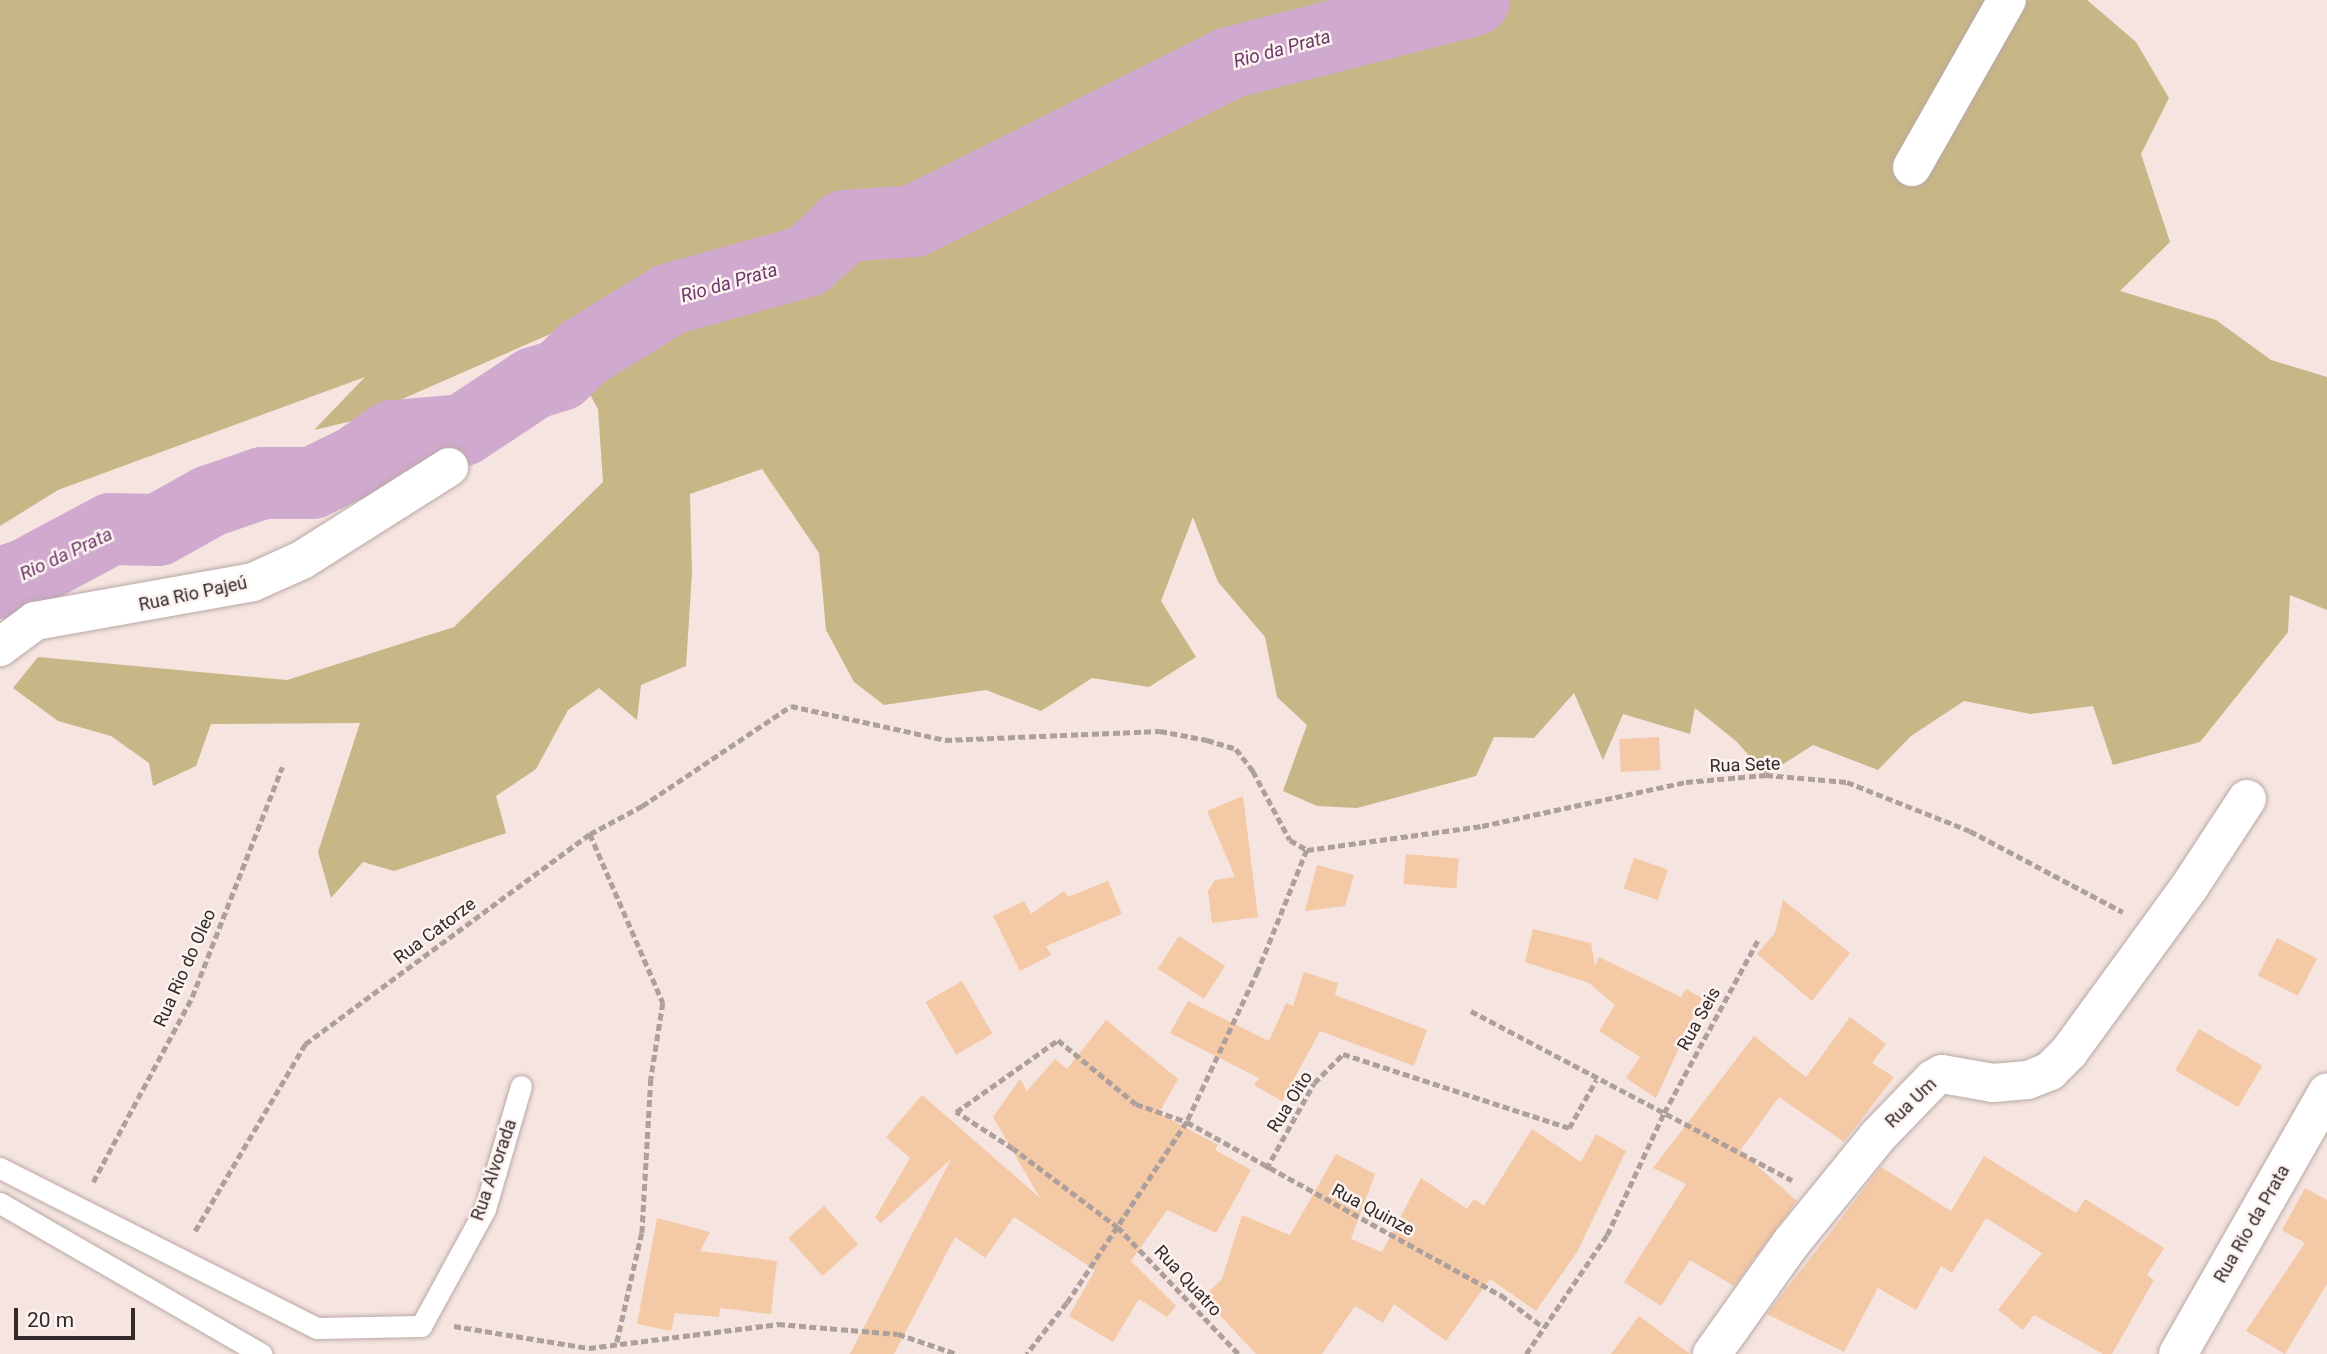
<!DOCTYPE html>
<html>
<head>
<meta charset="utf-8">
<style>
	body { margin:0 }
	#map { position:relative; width:2327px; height:1354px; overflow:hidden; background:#f5e4e0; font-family:Roboto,sans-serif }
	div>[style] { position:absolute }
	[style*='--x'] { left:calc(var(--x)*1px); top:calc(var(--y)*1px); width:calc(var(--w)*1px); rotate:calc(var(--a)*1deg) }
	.forest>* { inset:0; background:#c7b686 }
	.river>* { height:72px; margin:-36px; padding:0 36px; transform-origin:36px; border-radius:36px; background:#d0a9ce }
	.building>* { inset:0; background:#f4c9a6; transform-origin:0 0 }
	.path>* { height:4.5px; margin-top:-2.25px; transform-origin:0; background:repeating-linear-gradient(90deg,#ac9f9c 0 7px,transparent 0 10.5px) }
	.roads { filter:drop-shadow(0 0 2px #b9a8a5) drop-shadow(0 0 2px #b9a8a5) }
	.lane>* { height:21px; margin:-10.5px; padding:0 10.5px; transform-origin:10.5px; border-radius:10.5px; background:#fff }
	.street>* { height:38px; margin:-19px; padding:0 19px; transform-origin:19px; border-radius:19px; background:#fff }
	span { translate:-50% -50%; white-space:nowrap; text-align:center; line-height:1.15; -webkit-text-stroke:5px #fdf3f1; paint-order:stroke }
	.street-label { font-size:18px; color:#322b2a }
	.water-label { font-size:19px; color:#6c3a6a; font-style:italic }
	.scale { position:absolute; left:14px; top:1308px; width:121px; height:32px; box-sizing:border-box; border:4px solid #322b2a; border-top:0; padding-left:9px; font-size:21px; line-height:24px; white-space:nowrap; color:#322b2a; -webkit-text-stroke:5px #fdf3f1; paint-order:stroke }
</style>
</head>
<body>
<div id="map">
	<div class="forest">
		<div style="clip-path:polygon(0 0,2087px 0,2136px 42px,2169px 98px,2141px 154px,2170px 242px,2120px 291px,2216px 320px,2271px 360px,2327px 377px,2327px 610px,2290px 595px,2288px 632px,2200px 742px,2113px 765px,2093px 706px,2031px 714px,1964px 701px,1911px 736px,1878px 770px,1813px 745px,1766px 775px,1737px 742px,1695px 708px,1690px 734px,1623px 714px,1603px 760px,1574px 693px,1534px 738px,1494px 737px,1476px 776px,1357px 808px,1317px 806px,1283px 791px,1307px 725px,1277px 697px,1265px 637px,1218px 582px,1193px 517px,1161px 601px,1196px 657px,1149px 687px,1092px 678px,1041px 711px,986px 690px,884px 705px,854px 682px,826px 630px,819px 553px,762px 469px,690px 494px,692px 573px,686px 666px,641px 685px,637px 720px,599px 688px,568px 710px,536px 769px,496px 796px,506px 833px,394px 871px,363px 862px,331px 898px,318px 852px,360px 723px,211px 724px,196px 766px,153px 786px,149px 763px,111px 736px,58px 721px,13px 688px,38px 657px,287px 680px,454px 627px,603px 482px,598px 409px,555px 332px,352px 421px,314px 430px,365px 377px,58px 490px,0 526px)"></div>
	</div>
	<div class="river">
		<div style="--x:0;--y:583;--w:28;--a:-18"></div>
		<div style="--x:27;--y:574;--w:95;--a:-28.2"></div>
		<div style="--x:111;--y:529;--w:47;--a:1.2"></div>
		<div style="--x:158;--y:530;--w:60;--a:-29.1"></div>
		<div style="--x:210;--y:501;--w:56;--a:-18.8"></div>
		<div style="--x:263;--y:483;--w:49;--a:0"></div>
		<div style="--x:312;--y:483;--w:50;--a:-26.1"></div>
		<div style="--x:357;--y:461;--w:43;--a:-35.5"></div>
		<div style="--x:392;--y:436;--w:71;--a:-4.8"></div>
		<div style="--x:463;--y:430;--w:85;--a:-33.5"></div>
		<div style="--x:534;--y:383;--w:27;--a:-17"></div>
		<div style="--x:560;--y:375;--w:33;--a:-44"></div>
		<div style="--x:584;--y:352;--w:101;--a:-31.6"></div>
		<div style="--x:670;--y:299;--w:142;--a:-15.5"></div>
		<div style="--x:807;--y:261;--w:52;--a:-42.6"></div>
		<div style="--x:845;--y:226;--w:69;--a:-4.1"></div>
		<div style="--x:914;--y:221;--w:352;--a:-26.6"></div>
		<div style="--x:1229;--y:63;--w:253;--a:-14.4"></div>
	</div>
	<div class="building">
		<div style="left:1659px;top:737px;width:33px;height:40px;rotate:87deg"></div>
		<div style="clip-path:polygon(1243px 796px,1258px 917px,1212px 923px,1208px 891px,1215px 880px,1235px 877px,1207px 811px)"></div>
		<div style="left:1406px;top:854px;width:53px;height:30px;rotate:5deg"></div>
		<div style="left:1634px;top:858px;width:36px;height:32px;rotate:19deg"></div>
		<div style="clip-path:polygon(1317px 865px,1354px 875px,1345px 906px,1305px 911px)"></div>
		<div style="clip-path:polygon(1108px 881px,1122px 914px,1046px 946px,1051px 955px,1020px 971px,993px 916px,1024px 901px,1031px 914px,1064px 891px,1068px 897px)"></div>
		<div style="clip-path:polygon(1783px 900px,1850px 953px,1812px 1001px,1757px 954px,1775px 933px)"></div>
		<div style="clip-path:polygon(1533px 929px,1591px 943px,1595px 966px,1599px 957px,1681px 997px,1686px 989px,1702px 998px,1656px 1098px,1626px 1078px,1640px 1057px,1599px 1031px,1615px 1005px,1589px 983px,1525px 962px)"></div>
		<div style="left:1179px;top:936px;width:55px;height:39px;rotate:33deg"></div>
		<div style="left:2277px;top:938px;width:45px;height:42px;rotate:27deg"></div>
		<div style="clip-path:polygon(1304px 972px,1338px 983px,1335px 995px,1427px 1030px,1414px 1066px,1320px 1031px,1282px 1101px,1254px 1085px,1259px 1078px,1170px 1033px,1188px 1001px,1269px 1041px,1286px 1003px,1293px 1006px)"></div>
		<div style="left:962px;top:981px;width:61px;height:42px;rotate:60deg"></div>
		<div style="clip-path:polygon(1850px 1017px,1886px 1044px,1872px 1063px,1894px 1077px,1844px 1142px,1779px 1097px,1740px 1151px,1797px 1201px,1734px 1286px,1690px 1260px,1661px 1306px,1624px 1282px,1686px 1184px,1653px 1168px,1754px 1036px,1806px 1077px)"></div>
		<div style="clip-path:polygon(1106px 1020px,1178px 1079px,1159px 1113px,1218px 1145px,1215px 1150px,1251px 1170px,1216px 1233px,1167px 1210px,1131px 1261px,1176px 1306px,1167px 1317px,1139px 1299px,1113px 1342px,1069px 1316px,1095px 1270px,1014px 1217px,985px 1258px,955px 1237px,894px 1354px,850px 1354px,951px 1159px,881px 1223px,875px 1218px,910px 1158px,886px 1137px,922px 1095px,1040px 1198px,993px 1117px,1020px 1079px,1027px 1091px,1055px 1059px,1067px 1069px)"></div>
		<div style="left:2199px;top:1029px;width:73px;height:48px;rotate:30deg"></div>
		<div style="clip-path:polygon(1532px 1129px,1581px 1162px,1596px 1134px,1626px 1151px,1577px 1252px,1536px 1311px,1490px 1279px,1446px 1341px,1394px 1304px,1383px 1323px,1355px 1306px,1322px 1354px,1256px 1354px,1203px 1297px,1222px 1279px,1242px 1215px,1290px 1235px,1336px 1154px,1375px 1174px,1351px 1239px,1382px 1252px,1421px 1178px,1467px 1209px,1474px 1199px,1484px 1206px)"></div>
		<div style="clip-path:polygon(1984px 1156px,2076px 1213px,2085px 1199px,2164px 1248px,2147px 1275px,2154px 1280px,2112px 1354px,2103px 1354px,2034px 1315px,2023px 1330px,1998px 1310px,2042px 1253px,1986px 1218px,1952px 1273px,1941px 1266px,1916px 1310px,1878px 1288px,1844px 1352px,1767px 1314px,1881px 1167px,1951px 1211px)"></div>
		<div style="clip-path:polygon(2305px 1188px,2327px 1200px,2327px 1284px,2285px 1354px,2246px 1331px,2305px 1243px,2282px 1230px)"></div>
		<div style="left:824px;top:1206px;width:51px;height:48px;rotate:48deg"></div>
		<div style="clip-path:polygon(657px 1218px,710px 1232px,700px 1251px,777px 1261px,771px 1314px,720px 1308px,719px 1317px,675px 1313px,671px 1331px,637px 1324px)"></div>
		<div style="clip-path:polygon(1639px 1316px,1690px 1354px,1611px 1354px)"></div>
	</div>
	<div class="path">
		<div style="--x:590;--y:834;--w:184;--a:66.6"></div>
		<div style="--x:663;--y:1003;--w:77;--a:99"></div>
		<div style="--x:651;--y:1079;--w:154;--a:93.3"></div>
		<div style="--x:642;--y:1233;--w:112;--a:102.9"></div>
		<div style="--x:1307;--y:850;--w:177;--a:-7.8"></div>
		<div style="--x:1482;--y:826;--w:209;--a:-12.2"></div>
		<div style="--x:1686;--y:782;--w:80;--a:-5"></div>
		<div style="--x:1766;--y:775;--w:81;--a:4.9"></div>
		<div style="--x:1847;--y:782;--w:132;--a:21.7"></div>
		<div style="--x:1970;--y:831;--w:173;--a:27.9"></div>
		<div style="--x:1471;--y:1011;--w:363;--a:27.8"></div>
		<div style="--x:1266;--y:1169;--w:98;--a:-60.8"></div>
		<div style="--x:1314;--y:1083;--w:41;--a:-45"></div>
		<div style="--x:1343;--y:1054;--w:238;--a:18.1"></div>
		<div style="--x:1569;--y:1128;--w:55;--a:-60.6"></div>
		<div style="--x:93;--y:1182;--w:210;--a:-61.8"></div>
		<div style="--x:192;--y:997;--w:247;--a:-68.6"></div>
		<div style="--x:195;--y:1231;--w:217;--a:-59.5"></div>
		<div style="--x:305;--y:1044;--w:354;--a:-36.4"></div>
		<div style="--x:590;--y:834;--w:59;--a:-28.3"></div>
		<div style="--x:642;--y:806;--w:179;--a:-33.9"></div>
		<div style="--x:791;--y:706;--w:158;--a:12.4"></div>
		<div style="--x:945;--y:740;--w:215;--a:-2.4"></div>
		<div style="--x:1160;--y:731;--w:48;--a:10.8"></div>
		<div style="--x:1207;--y:740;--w:30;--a:17"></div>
		<div style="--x:1236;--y:749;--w:28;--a:52"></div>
		<div style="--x:1253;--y:771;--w:78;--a:61.8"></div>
		<div style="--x:1290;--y:840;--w:20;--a:30"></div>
		<div style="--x:1307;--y:850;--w:131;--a:112"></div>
		<div style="--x:1258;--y:971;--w:167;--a:115.2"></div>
		<div style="--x:1187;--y:1122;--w:217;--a:123.5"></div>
		<div style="--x:1067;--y:1303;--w:65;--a:128.1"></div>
		<div style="--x:454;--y:1326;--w:137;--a:9.3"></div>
		<div style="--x:589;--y:1348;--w:191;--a:-7.2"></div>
		<div style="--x:778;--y:1324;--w:120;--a:4.8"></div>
		<div style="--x:898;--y:1334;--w:62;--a:18.7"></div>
		<div style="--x:1238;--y:1354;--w:174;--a:-133.6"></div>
		<div style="--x:1118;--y:1228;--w:131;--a:-143"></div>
		<div style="--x:1013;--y:1149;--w:68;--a:-147"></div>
		<div style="--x:956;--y:1112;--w:125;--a:-35.2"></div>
		<div style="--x:1058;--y:1040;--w:101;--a:39.4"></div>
		<div style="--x:1136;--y:1104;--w:54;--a:19.4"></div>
		<div style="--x:1187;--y:1122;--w:359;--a:28.9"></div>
		<div style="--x:1501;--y:1295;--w:53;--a:37.3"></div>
		<div style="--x:1526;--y:1354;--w:144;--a:-55.8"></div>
		<div style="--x:1607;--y:1235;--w:135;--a:-65"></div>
		<div style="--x:1664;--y:1113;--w:199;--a:-61.5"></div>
	</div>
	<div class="roads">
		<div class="lane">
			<div style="--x:0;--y:1168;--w:355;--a:26.8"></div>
			<div style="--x:317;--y:1328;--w:104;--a:-1.1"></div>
			<div style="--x:421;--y:1326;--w:133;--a:-61.3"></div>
			<div style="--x:485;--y:1209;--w:128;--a:-73.7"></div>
			<div style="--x:0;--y:1203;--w:302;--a:30"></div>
		</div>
		<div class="street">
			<div style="--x:1912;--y:167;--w:192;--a:-60.4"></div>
			<div style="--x:0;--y:647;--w:44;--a:-36.6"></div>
			<div style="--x:35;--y:621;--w:221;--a:-10.1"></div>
			<div style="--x:253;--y:582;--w:54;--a:-24.2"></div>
			<div style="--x:302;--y:560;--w:174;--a:-32.3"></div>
			<div style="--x:1712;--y:1354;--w:136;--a:-54.6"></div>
			<div style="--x:1791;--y:1243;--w:136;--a:-50.9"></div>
			<div style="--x:1877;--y:1137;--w:81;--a:-46"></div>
			<div style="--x:1933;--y:1079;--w:10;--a:-29"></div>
			<div style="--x:1942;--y:1074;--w:52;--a:10"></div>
			<div style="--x:1993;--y:1083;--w:35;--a:-5"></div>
			<div style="--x:2028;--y:1080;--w:24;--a:-22"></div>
			<div style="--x:2050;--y:1071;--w:27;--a:-45"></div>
			<div style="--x:2069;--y:1052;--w:205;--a:-53.9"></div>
			<div style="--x:2190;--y:886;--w:104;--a:-56.8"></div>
			<div style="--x:2178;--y:1354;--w:301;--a:-60.3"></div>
		</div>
	</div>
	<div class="street-label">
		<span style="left:193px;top:594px;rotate:-12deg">Rua Rio Pajeú</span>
		<span style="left:1745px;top:765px;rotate:-2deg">Rua Sete</span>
		<span style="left:435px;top:931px;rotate:-37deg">Rua Catorze</span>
		<span style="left:185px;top:968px;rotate:-66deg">Rua Rio do Oleo</span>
		<span style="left:1699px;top:1019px;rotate:-61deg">Rua Seis</span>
		<span style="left:1290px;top:1102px;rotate:-58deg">Rua Oito</span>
		<span style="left:1911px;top:1103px;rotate:-44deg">Rua Um</span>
		<span style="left:494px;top:1170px;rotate:-71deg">Rua Alvorada</span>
		<span style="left:1373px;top:1210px;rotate:28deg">Rua Quinze</span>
		<span style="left:2252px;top:1224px;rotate:-60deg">Rua Rio da Prata</span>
		<span style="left:1188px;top:1281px;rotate:47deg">Rua Quatro</span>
	</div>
	<div class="water-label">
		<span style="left:1282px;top:49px;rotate:-15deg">Rio da Prata</span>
		<span style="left:729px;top:283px;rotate:-16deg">Rio da Prata</span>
		<span style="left:66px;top:554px;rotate:-25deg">Rio da Prata</span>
	</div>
	<div class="scale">20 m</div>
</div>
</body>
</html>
